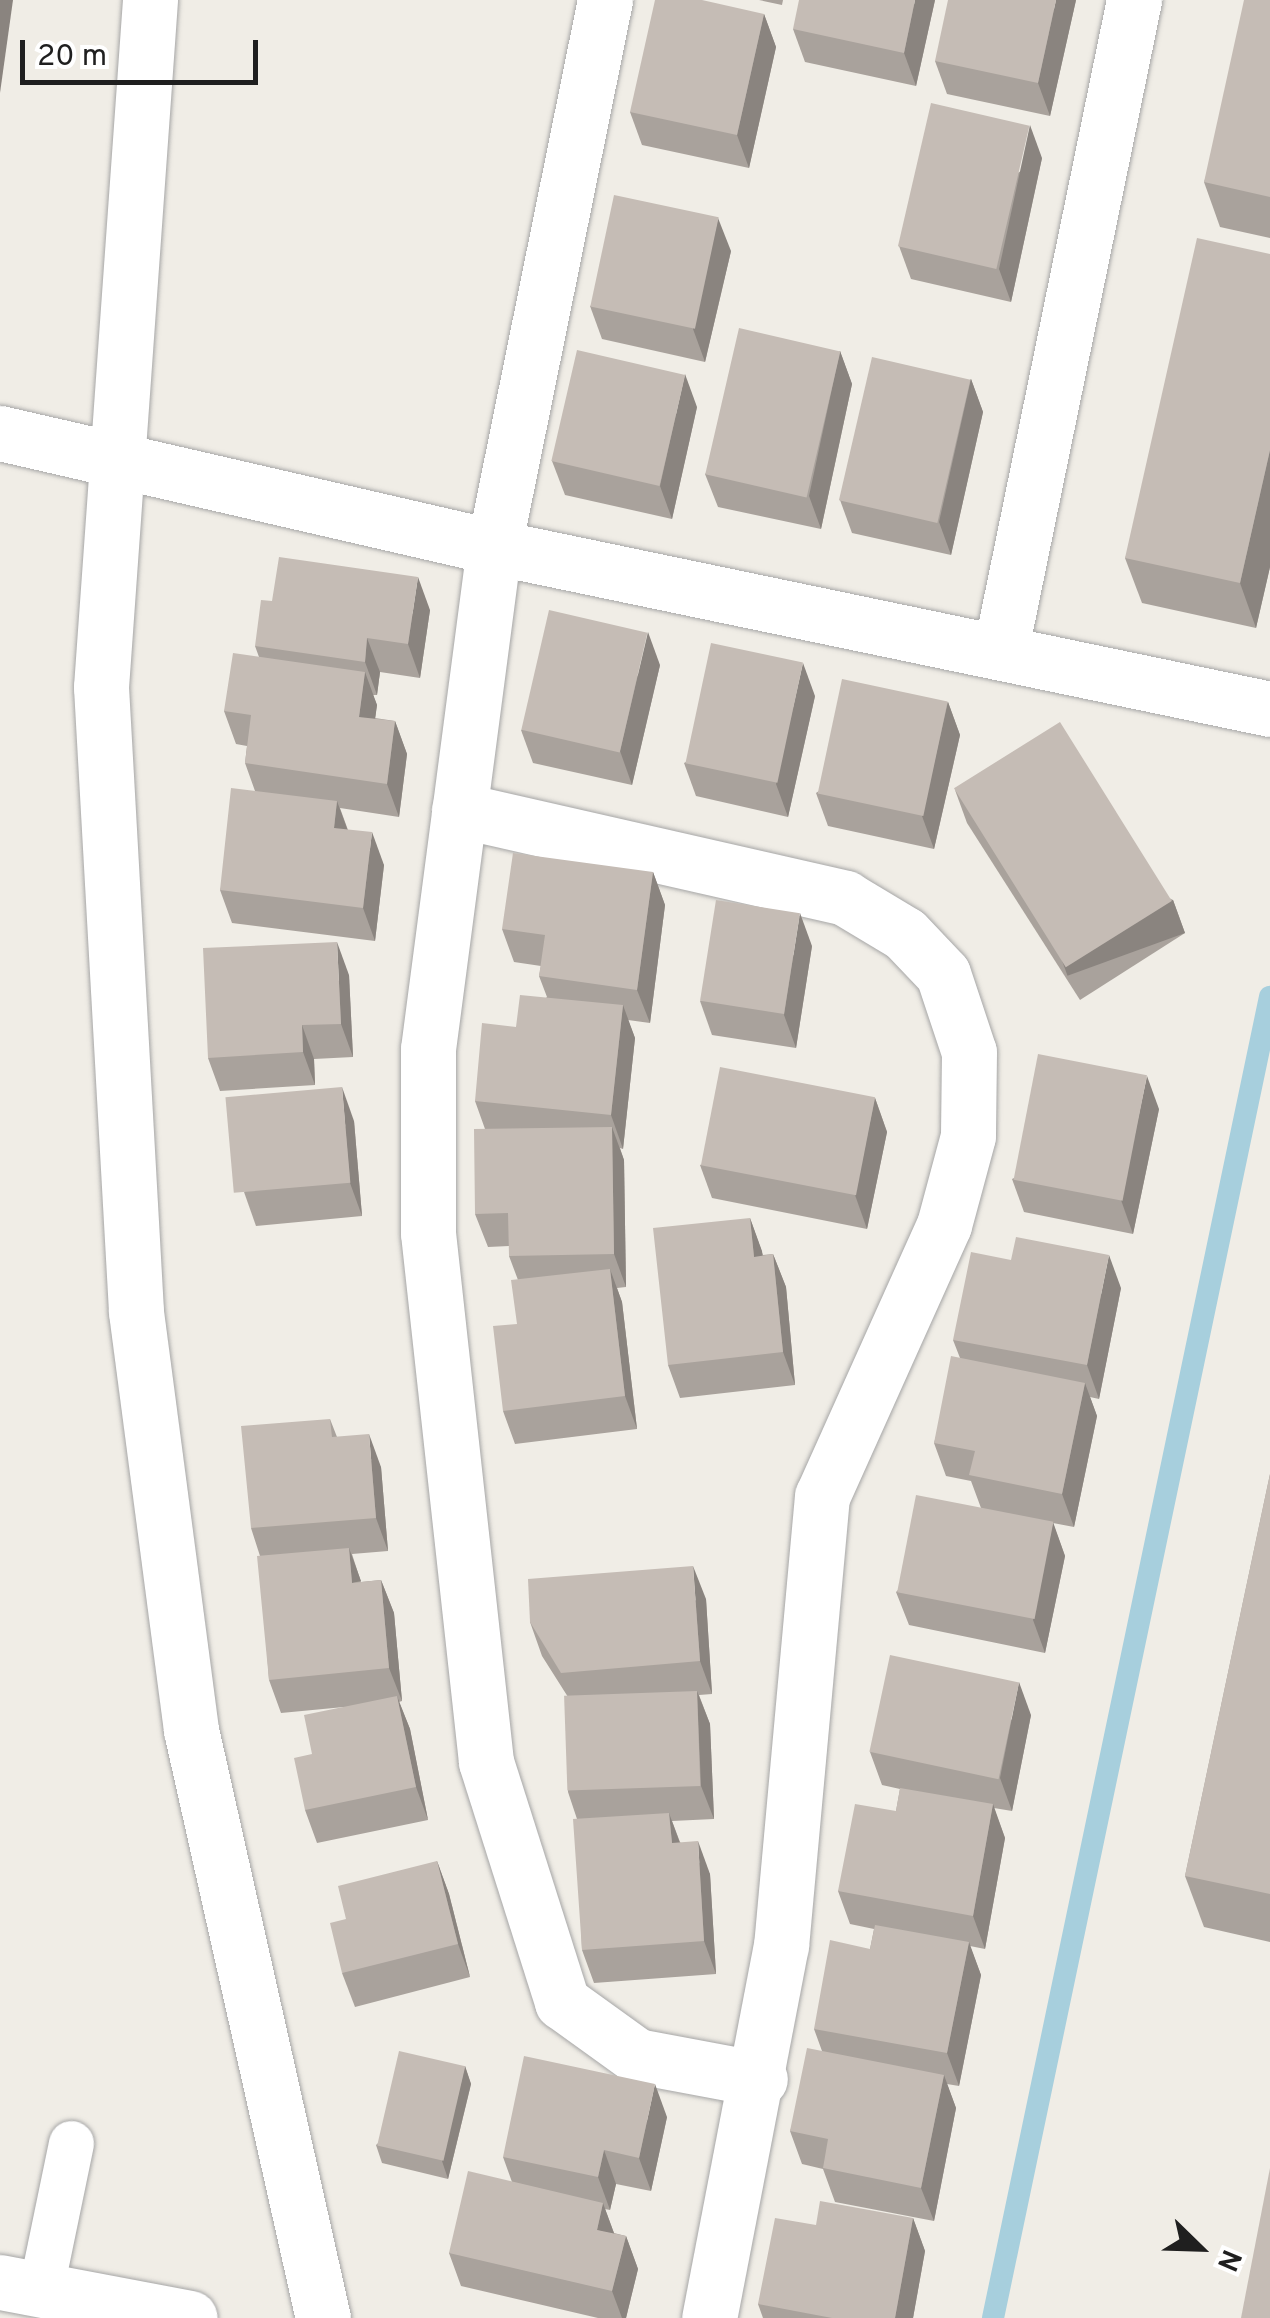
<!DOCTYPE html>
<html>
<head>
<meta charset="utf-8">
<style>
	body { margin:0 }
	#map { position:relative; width:1270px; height:2318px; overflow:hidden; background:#f0ede6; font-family:Overpass,sans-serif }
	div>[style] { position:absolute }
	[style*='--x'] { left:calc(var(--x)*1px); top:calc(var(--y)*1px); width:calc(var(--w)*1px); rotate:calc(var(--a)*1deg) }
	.stream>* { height:22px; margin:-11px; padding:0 11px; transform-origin:11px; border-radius:11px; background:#a7cfdd }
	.roads { filter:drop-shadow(0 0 2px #a6a6a6) drop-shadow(0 0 2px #a6a6a6) }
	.service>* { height:45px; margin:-22.5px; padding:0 22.5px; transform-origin:22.5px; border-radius:22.5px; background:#fff }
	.minor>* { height:55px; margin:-27.5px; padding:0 27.5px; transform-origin:27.5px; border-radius:27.5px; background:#fff }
	.tertiary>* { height:55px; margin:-27.5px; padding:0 27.5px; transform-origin:27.5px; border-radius:27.5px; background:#fff }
	.wall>* { inset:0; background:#a9a29c }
	.shaded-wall>* { inset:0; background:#8a847f; transform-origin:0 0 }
	.building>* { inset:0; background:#c5bcb5; transform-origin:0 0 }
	span { translate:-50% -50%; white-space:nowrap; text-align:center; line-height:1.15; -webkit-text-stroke:9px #fff; paint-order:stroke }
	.north { position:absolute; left:1150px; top:2198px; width:100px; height:100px; -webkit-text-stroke:8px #fff; paint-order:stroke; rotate:113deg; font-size:28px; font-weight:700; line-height:40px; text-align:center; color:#1f1f1f }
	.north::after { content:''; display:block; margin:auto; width:35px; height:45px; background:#1f1f1f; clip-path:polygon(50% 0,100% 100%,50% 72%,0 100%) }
	.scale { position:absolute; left:20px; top:40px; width:238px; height:45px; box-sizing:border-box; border:5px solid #1f1f1f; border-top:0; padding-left:12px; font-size:30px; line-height:35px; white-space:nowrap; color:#1f1f1f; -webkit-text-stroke:8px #fff; paint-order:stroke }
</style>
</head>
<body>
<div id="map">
	<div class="stream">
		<div style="--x:993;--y:2318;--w:1350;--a:-78.16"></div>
	</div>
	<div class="roads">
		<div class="service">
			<div style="--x:41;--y:2288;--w:148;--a:-78.3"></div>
		</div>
		<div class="minor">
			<div style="--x:605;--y:0;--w:558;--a:101.47"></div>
			<div style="--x:494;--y:547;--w:506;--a:97.49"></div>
			<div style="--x:428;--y:1049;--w:184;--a:90"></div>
			<div style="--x:428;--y:1233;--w:532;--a:83.74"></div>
			<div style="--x:486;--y:1762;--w:252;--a:72.4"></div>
			<div style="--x:562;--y:2002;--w:92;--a:35.8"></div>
			<div style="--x:637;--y:2056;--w:125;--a:10.6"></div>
			<div style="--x:0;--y:433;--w:507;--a:12.99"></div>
			<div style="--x:494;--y:547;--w:793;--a:11.79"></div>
			<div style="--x:1001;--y:648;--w:662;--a:-78.4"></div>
			<div style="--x:459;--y:810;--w:396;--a:12.8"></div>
			<div style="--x:845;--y:898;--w:70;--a:31"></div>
			<div style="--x:905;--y:934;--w:55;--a:46.5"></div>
			<div style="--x:943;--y:974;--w:82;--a:71.6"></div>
			<div style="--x:969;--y:1052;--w:84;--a:90.7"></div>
			<div style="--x:968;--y:1136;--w:92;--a:105.1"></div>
			<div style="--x:944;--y:1225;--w:297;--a:114.2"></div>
			<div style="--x:822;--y:1496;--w:451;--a:95.2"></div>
			<div style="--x:781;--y:1945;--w:380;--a:100.9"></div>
			<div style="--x:0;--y:2282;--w:193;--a:10.7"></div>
		</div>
		<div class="tertiary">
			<div style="--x:150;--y:0;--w:689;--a:94.08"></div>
			<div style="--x:101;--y:687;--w:626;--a:86.79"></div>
			<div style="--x:136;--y:1312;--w:422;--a:82.5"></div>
			<div style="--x:191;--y:1730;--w:603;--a:77.35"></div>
		</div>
	</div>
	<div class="wall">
		<div style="clip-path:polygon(759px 0,783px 0,782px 5px)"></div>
		<div style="clip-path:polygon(935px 0,916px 86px,805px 62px,793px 29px)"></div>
		<div style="clip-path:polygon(1076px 0,1050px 116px,947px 94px,935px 61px)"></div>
		<div style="clip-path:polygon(1270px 0,1270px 238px,1220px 227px,1204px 182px)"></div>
		<div style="clip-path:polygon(764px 14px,776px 47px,749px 168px,642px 145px,630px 112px)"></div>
		<div style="clip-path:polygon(1042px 158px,1011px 302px,911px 279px,899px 246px)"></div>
		<div style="clip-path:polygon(731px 251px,705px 362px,602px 339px,590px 306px)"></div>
		<div style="clip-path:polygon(1270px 254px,1270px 567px,1256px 628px,1142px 603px,1125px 558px)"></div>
		<div style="clip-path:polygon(840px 351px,852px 384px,821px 529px,718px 507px,705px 474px)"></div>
		<div style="clip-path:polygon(971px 379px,983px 412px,951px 555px,852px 533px,840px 500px)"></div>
		<div style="clip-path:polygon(697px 407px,672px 519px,565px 495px,552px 461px)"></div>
		<div style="clip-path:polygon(430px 610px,420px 678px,380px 672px,377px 695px,373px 695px,377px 705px,375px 718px,395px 721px,407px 754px,399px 817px,340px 808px,348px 830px,384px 865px,375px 941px,232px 923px,220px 890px,255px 791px,245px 763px,247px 746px,236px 744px,224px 711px,259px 657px,255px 646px)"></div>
		<div style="clip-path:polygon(660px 665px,632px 785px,533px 763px,521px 730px)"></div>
		<div style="clip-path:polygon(815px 696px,788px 817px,696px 796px,684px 763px)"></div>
		<div style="clip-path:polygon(948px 702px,960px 735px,934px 849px,828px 826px,816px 793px)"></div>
		<div style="clip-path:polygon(955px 790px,1173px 900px,1185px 933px,1080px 1000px,967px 823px)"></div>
		<div style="clip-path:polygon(653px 872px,665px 905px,650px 1023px,628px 1020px,635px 1038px,623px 1149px,620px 1148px,624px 1160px,626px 1287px,617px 1288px,622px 1302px,637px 1429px,515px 1444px,503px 1411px,517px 1324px,518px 1280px,509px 1256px,509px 1246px,488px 1247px,475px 1214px,485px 1129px,475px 1101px,516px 1027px,547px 997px,539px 976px,541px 966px,514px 962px,502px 929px)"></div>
		<div style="clip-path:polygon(812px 946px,796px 1048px,712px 1035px,700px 1001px)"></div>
		<div style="clip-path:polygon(349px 975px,353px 1057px,314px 1059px,315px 1085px,220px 1091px,208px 1058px)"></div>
		<div style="clip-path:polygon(875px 1098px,887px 1132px,867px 1229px,712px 1198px,700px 1165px)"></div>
		<div style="clip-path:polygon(1159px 1109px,1133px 1234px,1024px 1212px,1012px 1179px)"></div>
		<div style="clip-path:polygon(354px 1121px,362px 1216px,256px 1226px,244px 1192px)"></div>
		<div style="clip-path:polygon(750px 1218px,763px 1255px,773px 1254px,786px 1287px,795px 1385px,680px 1398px,668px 1365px)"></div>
		<div style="clip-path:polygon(1121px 1288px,1099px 1399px,1090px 1397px,1097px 1416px,1074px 1527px,1053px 1523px,1065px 1556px,1045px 1653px,909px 1625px,896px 1592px,981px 1508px,971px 1481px,946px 1476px,934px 1443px,960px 1358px,953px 1340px)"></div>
		<div style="clip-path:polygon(330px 1419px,337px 1437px,381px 1467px,388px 1551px,352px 1554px,361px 1582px,381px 1580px,394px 1613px,402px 1701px,399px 1702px,410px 1729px,428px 1820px,317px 1843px,305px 1810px,312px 1754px,344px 1707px,281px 1713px,269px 1680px,260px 1556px,251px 1528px)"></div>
		<div style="clip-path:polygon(1270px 1474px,1270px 1942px,1204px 1927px,1185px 1876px)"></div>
		<div style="clip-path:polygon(706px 1599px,712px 1694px,699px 1695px,710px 1724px,714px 1819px,672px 1821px,680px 1842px,710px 1874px,716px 1974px,594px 1983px,582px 1950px,577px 1819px,568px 1792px,568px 1697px,542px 1656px,530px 1622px)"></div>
		<div style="clip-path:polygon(1031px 1715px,1012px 1811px,994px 1808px,1005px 1838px,985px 1949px,970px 1946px,981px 1975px,959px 2086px,947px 2084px,956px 2108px,934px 2221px,835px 2202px,823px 2169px,802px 2164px,790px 2131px,822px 2051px,814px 2029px,870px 1949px,874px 1929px,850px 1924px,838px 1891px,896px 1811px,900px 1789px,882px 1785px,870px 1752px)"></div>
		<div style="clip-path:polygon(437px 1861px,449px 1894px,470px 1977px,355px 2007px,342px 1973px)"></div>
		<div style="clip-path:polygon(465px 2066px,471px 2084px,448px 2179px,382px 2163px,376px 2145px)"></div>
		<div style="clip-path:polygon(667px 2117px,651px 2191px,616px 2184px,610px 2210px,605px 2209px,614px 2233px,626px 2236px,638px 2269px,626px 2318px,598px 2318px,461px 2286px,449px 2253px,512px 2182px,503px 2157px)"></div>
		<div style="clip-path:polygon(913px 2218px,925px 2251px,913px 2318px,763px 2318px,758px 2304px,816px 2225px)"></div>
	</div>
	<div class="shaded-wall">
		<div style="clip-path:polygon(0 0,13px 0,0 93px)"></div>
		<div style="clip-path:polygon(915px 0,935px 0,916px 86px,904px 53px)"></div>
		<div style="clip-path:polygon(1056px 0,1076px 0,1050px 116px,1038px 83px)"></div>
		<div style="clip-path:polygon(764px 14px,776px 47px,749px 168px,737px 135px)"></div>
		<div style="clip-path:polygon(1030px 125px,1042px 158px,1011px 302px,999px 269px)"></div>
		<div style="clip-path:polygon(718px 218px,731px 251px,705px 362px,693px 329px)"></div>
		<div style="clip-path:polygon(840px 351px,852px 384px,821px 529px,809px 496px)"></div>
		<div style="clip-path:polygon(685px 374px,697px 407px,672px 519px,660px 486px)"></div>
		<div style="clip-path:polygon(971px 379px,983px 412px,951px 555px,939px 522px)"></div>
		<div style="clip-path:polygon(1270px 450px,1270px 567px,1256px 628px,1240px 583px)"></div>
		<div style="clip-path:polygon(418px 577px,430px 610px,420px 678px,408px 644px)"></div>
		<div style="clip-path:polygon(648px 632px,660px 665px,632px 785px,620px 751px)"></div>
		<div style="clip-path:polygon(367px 638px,380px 672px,377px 695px,365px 662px)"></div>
		<div style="clip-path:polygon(803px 663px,815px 696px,788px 817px,776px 784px)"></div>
		<div style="clip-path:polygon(365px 672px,377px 705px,371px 750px,359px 717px)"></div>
		<div style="clip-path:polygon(948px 702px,960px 735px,934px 849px,922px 816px)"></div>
		<div style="clip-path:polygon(395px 721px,407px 754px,399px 817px,387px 784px)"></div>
		<div style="clip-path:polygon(337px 801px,349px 834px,334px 828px)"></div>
		<div style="clip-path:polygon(372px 832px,384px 865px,375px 941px,363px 908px)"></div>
		<div style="clip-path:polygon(653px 872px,665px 905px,650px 1023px,637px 990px)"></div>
		<div style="left:1173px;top:900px;width:35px;height:125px;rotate:70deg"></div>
		<div style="clip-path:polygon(800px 913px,812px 946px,796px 1048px,784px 1015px)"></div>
		<div style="clip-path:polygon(337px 942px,349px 975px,353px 1057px,341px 1024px)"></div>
		<div style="clip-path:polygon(623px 1005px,635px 1038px,623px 1149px,611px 1115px)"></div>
		<div style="clip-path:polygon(302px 1025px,314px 1059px,315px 1085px,303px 1052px)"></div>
		<div style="clip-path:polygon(1147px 1076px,1159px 1109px,1133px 1234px,1121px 1200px)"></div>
		<div style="clip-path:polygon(342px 1087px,354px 1121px,362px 1216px,350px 1183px)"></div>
		<div style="clip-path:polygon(875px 1098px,887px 1132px,867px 1229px,855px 1195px)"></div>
		<div style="clip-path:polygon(612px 1127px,624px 1160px,626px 1287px,614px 1254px)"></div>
		<div style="clip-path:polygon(750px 1218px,762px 1251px,766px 1290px,754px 1257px)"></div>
		<div style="clip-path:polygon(773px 1254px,786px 1287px,795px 1385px,783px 1352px)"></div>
		<div style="clip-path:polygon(1109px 1255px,1121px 1288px,1099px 1399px,1087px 1365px)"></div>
		<div style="clip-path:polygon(610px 1269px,622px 1302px,637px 1429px,625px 1396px)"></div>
		<div style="clip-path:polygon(1085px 1383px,1097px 1416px,1074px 1527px,1062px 1494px)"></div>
		<div style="clip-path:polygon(369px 1434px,381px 1467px,388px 1551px,376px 1518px)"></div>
		<div style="clip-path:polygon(1053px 1522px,1065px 1556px,1045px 1653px,1033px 1620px)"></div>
		<div style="clip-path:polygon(349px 1548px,361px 1581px,352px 1583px)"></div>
		<div style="clip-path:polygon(693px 1566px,706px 1599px,712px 1694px,700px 1661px)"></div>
		<div style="clip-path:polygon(381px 1580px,394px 1613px,402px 1701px,389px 1668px)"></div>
		<div style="clip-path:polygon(1019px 1682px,1031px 1715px,1012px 1811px,1000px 1778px)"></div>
		<div style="clip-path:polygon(697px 1691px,710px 1724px,714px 1819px,701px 1786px)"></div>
		<div style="clip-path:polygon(397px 1696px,410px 1729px,428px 1820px,416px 1787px)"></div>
		<div style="clip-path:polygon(993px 1804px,1005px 1838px,985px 1949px,973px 1916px)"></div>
		<div style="clip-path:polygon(669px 1813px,681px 1846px,672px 1843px)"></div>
		<div style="clip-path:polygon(698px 1841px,710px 1874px,716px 1974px,704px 1941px)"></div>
		<div style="clip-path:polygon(437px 1861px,449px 1894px,470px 1977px,458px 1944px)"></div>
		<div style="clip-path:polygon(969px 1942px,981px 1975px,959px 2086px,947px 2053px)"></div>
		<div style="clip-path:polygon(465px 2066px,471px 2084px,448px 2179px,442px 2161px)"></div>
		<div style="clip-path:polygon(944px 2075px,956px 2108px,934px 2221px,921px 2188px)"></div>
		<div style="clip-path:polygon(655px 2084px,667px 2117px,651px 2191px,639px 2158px)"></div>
		<div style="clip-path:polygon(604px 2150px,616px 2184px,610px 2210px,598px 2177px)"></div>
		<div style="clip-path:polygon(603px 2203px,615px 2236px,597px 2230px)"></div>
		<div style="clip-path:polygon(913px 2218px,925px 2251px,913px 2318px,895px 2318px)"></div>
		<div style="clip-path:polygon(626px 2236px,638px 2269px,626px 2318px,622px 2318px,612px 2291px)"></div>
	</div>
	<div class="building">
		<div style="clip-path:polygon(655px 0,702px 0,764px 14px,737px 135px,630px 112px)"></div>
		<div style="clip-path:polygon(799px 0,915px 0,904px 53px,793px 29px)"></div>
		<div style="clip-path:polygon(948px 0,1056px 0,1038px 83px,935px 61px)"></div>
		<div style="clip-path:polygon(1244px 0,1270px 0,1270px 197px,1204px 182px)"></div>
		<div style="left:931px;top:103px;width:101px;height:147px;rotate:13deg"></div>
		<div style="left:614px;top:195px;width:107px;height:114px;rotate:12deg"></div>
		<div style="clip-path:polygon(1197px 238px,1270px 254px,1270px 450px,1240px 583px,1125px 558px)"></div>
		<div style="left:739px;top:328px;width:104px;height:150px;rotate:13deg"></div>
		<div style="left:577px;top:350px;width:111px;height:114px;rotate:13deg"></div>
		<div style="left:872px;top:357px;width:101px;height:147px;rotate:13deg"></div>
		<div style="clip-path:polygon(279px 557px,418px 577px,408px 644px,367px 638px,365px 662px,255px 646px,261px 600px,272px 601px)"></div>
		<div style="left:549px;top:610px;width:101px;height:123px;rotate:13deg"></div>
		<div style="left:711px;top:643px;width:94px;height:123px;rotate:12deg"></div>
		<div style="clip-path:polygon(233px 653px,365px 672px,359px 717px,395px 721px,387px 784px,245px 763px,251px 715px,224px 711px)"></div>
		<div style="left:842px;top:679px;width:108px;height:117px;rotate:12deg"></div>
		<div style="left:1060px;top:722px;width:211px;height:125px;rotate:58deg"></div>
		<div style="clip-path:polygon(231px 788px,337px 801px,334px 828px,372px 832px,363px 908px,220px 890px)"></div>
		<div style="clip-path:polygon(513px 853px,653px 872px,637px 990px,539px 976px,545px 935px,502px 929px)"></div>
		<div style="left:716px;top:900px;width:85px;height:102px;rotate:9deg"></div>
		<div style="clip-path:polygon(337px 942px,341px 1024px,302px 1025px,303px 1052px,208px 1058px,203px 948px)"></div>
		<div style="clip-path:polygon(520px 995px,623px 1005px,611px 1115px,475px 1101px,482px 1023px,516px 1027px)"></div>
		<div style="left:1038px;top:1054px;width:111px;height:128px;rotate:11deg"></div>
		<div style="left:720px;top:1067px;width:158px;height:100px;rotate:11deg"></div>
		<div style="left:342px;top:1087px;width:96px;height:117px;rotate:85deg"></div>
		<div style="clip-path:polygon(612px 1127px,614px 1254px,509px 1256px,508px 1213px,475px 1214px,474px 1129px)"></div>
		<div style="clip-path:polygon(750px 1218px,754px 1257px,773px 1254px,783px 1352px,668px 1365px,653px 1228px)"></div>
		<div style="clip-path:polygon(1016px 1237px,1109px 1255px,1087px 1365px,953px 1340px,971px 1252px,1011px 1260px)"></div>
		<div style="clip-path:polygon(610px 1269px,625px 1396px,503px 1411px,493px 1326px,517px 1324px,511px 1280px)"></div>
		<div style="clip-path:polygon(951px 1356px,1085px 1383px,1062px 1494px,969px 1475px,975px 1451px,934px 1443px)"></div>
		<div style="clip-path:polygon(330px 1419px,332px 1437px,369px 1434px,376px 1518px,251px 1528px,241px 1426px)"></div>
		<div style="clip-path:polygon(1270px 1474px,1270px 1894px,1185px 1876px)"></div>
		<div style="left:916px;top:1495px;width:140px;height:99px;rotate:11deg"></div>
		<div style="clip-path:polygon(349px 1548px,352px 1583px,381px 1580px,389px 1668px,269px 1680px,257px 1556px)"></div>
		<div style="clip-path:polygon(693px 1566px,700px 1661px,561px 1673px,530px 1622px,528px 1579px)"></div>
		<div style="left:890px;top:1655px;width:132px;height:99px;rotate:12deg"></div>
		<div style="left:697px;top:1691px;width:95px;height:133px;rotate:88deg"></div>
		<div style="clip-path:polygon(397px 1696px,416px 1787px,305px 1810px,294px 1758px,312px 1754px,304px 1715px)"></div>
		<div style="clip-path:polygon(900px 1788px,993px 1804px,973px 1916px,838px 1891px,855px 1804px,896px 1811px)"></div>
		<div style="clip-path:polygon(669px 1813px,672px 1843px,698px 1841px,704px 1941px,582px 1950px,573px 1819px)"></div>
		<div style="clip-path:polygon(437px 1861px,458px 1944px,342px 1973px,330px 1923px,346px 1919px,338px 1886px)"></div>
		<div style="clip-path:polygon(875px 1925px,969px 1942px,947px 2053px,814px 2029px,830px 1940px,870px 1949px)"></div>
		<div style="clip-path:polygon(807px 2048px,944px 2075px,921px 2188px,823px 2168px,828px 2139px,790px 2131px)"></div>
		<div style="left:399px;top:2051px;width:68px;height:97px;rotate:13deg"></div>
		<div style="clip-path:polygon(524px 2056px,655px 2084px,639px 2158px,604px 2150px,598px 2177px,503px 2157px)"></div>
		<div style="clip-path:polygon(1270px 2168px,1270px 2318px,1241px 2318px)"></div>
		<div style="clip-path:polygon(468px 2171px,603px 2203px,597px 2230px,626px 2236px,612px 2291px,449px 2253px)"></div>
		<div style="clip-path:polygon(820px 2201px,913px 2218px,895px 2318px,832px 2318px,758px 2304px,775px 2218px,816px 2225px)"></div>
	</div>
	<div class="north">N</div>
	<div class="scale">20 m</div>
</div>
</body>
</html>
